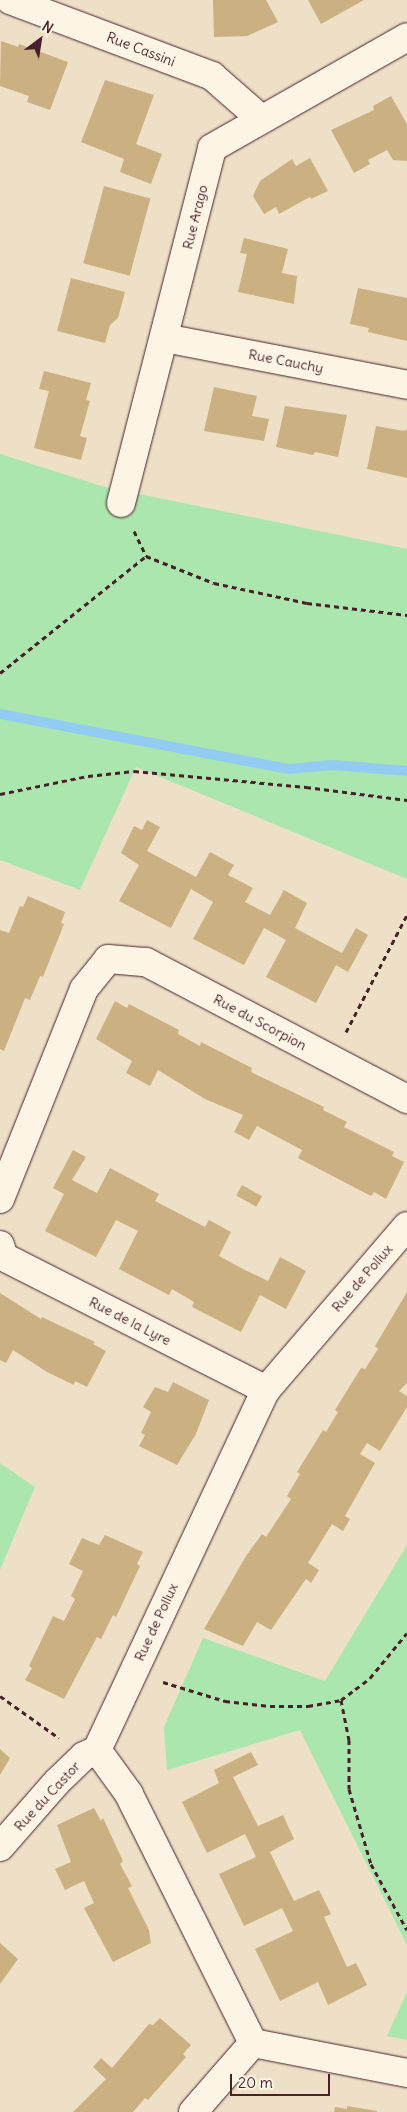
<!DOCTYPE html>
<html>
<head>
<meta charset="utf-8">
<style>
	body { margin:0 }
	#map { position:relative; width:407px; height:2112px; overflow:hidden; background:#ede0c7; font-family:Delius,sans-serif }
	div>[style] { position:absolute }
	[style*='--x'] { left:calc(var(--x)*1px); top:calc(var(--y)*1px); width:calc(var(--w)*1px); rotate:calc(var(--a)*1deg) }
	.green>* { inset:0; background:#aae6ad }
	.stream>* { height:10px; margin:-5px; padding:0 5px; transform-origin:5px; border-radius:5px; background:#93ccf2 }
	.building>* { inset:0; background:#cbb081; transform-origin:0 0 }
	.path>* { height:3px; margin-top:-1.5px; transform-origin:0; background:repeating-linear-gradient(90deg,#4a1f2b 0 5px,transparent 0 9px) }
	.roads { filter:drop-shadow(0 0 1px #4a1f2b) drop-shadow(0 0 1px #4a1f2b) }
	.minor>* { height:28px; margin:-14px; padding:0 14px; transform-origin:14px; border-radius:14px; background:#fcf5e5 }
	span { translate:-50% -50%; white-space:nowrap; text-align:center; line-height:1.15; -webkit-text-stroke:4px #fcf5e5; paint-order:stroke }
	.street-label { font-size:14px; color:#4a1f2b }
	.north { position:absolute; left:15px; top:15px; width:50px; height:50px; -webkit-text-stroke:4px #fcf5e5; paint-order:stroke; rotate:31deg; font-size:14px; font-weight:700; line-height:20px; text-align:center; color:#4a1f2b }
	.north::after { content:''; display:block; margin:auto; width:18px; height:22px; background:#4a1f2b; clip-path:polygon(50% 0,100% 100%,50% 72%,0 100%) }
	.scale { position:absolute; left:230px; top:2074px; width:100px; height:22px; box-sizing:border-box; border:2px solid #4a1f2b; border-top:0; padding-left:6px; font-size:15px; line-height:18px; white-space:nowrap; color:#4a1f2b; -webkit-text-stroke:4px #fcf5e5; paint-order:stroke }
</style>
</head>
<body>
<div id="map">
	<div class="green">
		<div style="clip-path:polygon(0 454px,105px 487px,407px 549px,407px 879px,136px 767px,80px 890px,0 860px)"></div>
		<div style="clip-path:polygon(0 1463px,35px 1487px,0 1570px)"></div>
		<div style="clip-path:polygon(407px 1545px,407px 1945px,300px 1730px,167px 1770px,164px 1727px,203px 1638px,325px 1681px)"></div>
		<div style="clip-path:polygon(407px 1992px,407px 2040px,387px 2036px)"></div>
	</div>
	<div class="stream">
		<div style="--x:0;--y:714;--w:294;--a:10.8"></div>
		<div style="--x:289;--y:769;--w:43;--a:-5.3"></div>
		<div style="--x:332;--y:765;--w:75;--a:4.6"></div>
	</div>
	<div class="building">
		<div style="clip-path:polygon(213px 0,266px 0,278px 22px,247px 36px,214px 37px)"></div>
		<div style="clip-path:polygon(308px 0,364px 0,321px 24px)"></div>
		<div style="clip-path:polygon(1px 41px,18px 47px,19px 44px,68px 62px,50px 110px,27px 102px,29px 96px,0 86px)"></div>
		<div style="clip-path:polygon(105px 80px,154px 95px,136px 144px,162px 154px,151px 184px,120px 172px,124px 159px,81px 142px)"></div>
		<div style="clip-path:polygon(391px 96px,407px 124px,407px 161px,393px 160px,387px 150px,368px 160px,370px 164px,354px 173px,331px 130px,374px 110px,373px 106px)"></div>
		<div style="clip-path:polygon(310px 158px,328px 191px,311px 199px,310px 197px,279px 214px,276px 207px,264px 214px,253px 196px,260px 181px,292px 159px,296px 166px)"></div>
		<div style="left:104px;top:186px;width:48px;height:80px;rotate:15deg"></div>
		<div style="clip-path:polygon(244px 238px,288px 249px,282px 273px,297px 276px,294px 304px,238px 292px,247px 254px,240px 253px)"></div>
		<div style="clip-path:polygon(71px 278px,125px 292px,118px 318px,110px 325px,105px 343px,57px 331px)"></div>
		<div style="clip-path:polygon(358px 288px,407px 298px,407px 341px,368px 332px,369px 328px,350px 324px)"></div>
		<div style="clip-path:polygon(44px 371px,91px 383px,86px 400px,90px 401px,80px 436px,87px 438px,81px 460px,34px 448px,49px 391px,39px 389px)"></div>
		<div style="clip-path:polygon(214px 387px,257px 396px,252px 416px,269px 419px,264px 441px,204px 431px)"></div>
		<div style="clip-path:polygon(285px 406px,347px 415px,338px 457px,315px 452px,313px 455px,276px 447px)"></div>
		<div style="clip-path:polygon(376px 426px,404px 431px,407px 429px,407px 478px,367px 469px)"></div>
		<div style="clip-path:polygon(147px 820px,160px 827px,147px 851px,196px 877px,210px 852px,234px 865px,228px 875px,253px 888px,245px 902px,270px 915px,284px 890px,307px 903px,295px 928px,319px 941px,342px 953px,356px 928px,368px 935px,348px 972px,336px 965px,316px 1003px,266px 977px,286px 940px,264px 928px,244px 965px,193px 939px,213px 902px,191px 889px,171px 928px,119px 901px,139px 865px,121px 853px,134px 826px,142px 830px)"></div>
		<div style="clip-path:polygon(28px 896px,65px 912px,61px 923px,64px 924px,43px 977px,40px 976px,30px 1000px,25px 998px,4px 1051px,0 1049px,0 930px,9px 933px,20px 906px,23px 907px)"></div>
		<div style="clip-path:polygon(115px 1001px,127px 1008px,129px 1004px,179px 1030px,178px 1034px,200px 1046px,201px 1042px,252px 1068px,251px 1072px,324px 1107px,323px 1110px,347px 1122px,344px 1127px,394px 1152px,392px 1156px,404px 1162px,386px 1199px,374px 1192px,371px 1196px,298px 1158px,302px 1150px,257px 1126px,249px 1140px,234px 1132px,243px 1115px,205px 1099px,158px 1070px,150px 1086px,126px 1073px,132px 1061px,96px 1039px)"></div>
		<div style="clip-path:polygon(73px 1150px,86px 1157px,72px 1180px,97px 1193px,110px 1168px,159px 1194px,155px 1201px,205px 1227px,209px 1220px,231px 1232px,219px 1256px,245px 1270px,268px 1281px,280px 1257px,306px 1271px,286px 1309px,260px 1295px,241px 1332px,192px 1307px,194px 1302px,172px 1289px,169px 1295px,119px 1269px,138px 1231px,116px 1220px,96px 1257px,45px 1231px,64px 1194px,53px 1188px)"></div>
		<div style="left:242px;top:1185px;width:23px;height:12px;rotate:29deg"></div>
		<div style="clip-path:polygon(407px 1292px,407px 1383px,399px 1391px,407px 1396px,407px 1407px,380px 1451px,367px 1443px,360px 1454px,375px 1463px,345px 1516px,350px 1519px,343px 1531px,332px 1524px,308px 1563px,319px 1570px,311px 1583px,306px 1579px,271px 1630px,257px 1622px,243px 1646px,204px 1629px,246px 1556px,262px 1534px,266px 1537px,291px 1499px,287px 1496px,300px 1474px,297px 1472px,323px 1430px,326px 1432px,338px 1412px,335px 1410px,361px 1368px,365px 1369px,378px 1349px,375px 1346px)"></div>
		<div style="clip-path:polygon(0 1293px,41px 1319px,42px 1317px,95px 1342px,93px 1344px,106px 1351px,87px 1387px,75px 1381px,74px 1385px,47px 1372px,13px 1350px,6px 1363px,0 1360px)"></div>
		<div style="clip-path:polygon(173px 1382px,209px 1400px,196px 1434px,177px 1465px,139px 1446px,145px 1435px,141px 1433px,151px 1412px,143px 1407px,155px 1387px,168px 1392px)"></div>
		<div style="clip-path:polygon(105px 1535px,143px 1552px,137px 1564px,140px 1566px,116px 1617px,113px 1615px,101px 1639px,97px 1637px,64px 1699px,25px 1680px,32px 1668px,29px 1666px,53px 1616px,64px 1621px,75px 1599px,71px 1596px,83px 1571px,69px 1564px,82px 1538px,99px 1545px)"></div>
		<div style="clip-path:polygon(0 1749px,10px 1758px,0 1775px)"></div>
		<div style="clip-path:polygon(251px 1752px,258px 1765px,233px 1777px,258px 1826px,283px 1815px,294px 1839px,270px 1852px,282px 1877px,294px 1901px,319px 1890px,331px 1914px,324px 1917px,347px 1967px,356px 1963px,367px 1985px,328px 2005px,318px 1982px,280px 2001px,255px 1949px,293px 1931px,282px 1908px,244px 1926px,219px 1874px,256px 1857px,245px 1834px,207px 1853px,182px 1802px,219px 1783px,214px 1770px)"></div>
		<div style="clip-path:polygon(94px 1808px,101px 1821px,103px 1818px,123px 1861px,120px 1864px,132px 1886px,128px 1888px,149px 1930px,151px 1943px,113px 1962px,84px 1908px,94px 1903px,84px 1881px,65px 1890px,55px 1869px,71px 1862px,57px 1825px)"></div>
		<div style="clip-path:polygon(0 1943px,18px 1959px,0 1984px)"></div>
		<div style="clip-path:polygon(160px 2018px,191px 2045px,183px 2054px,186px 2057px,148px 2100px,145px 2098px,133px 2112px,73px 2112px,106px 2079px,93px 2067px,101px 2058px,112px 2068px,149px 2024px,153px 2025px)"></div>
		<div style="clip-path:polygon(347px 2106px,377px 2111px,377px 2112px,334px 2112px,335px 2107px,347px 2109px)"></div>
	</div>
	<div class="path">
		<div style="--x:134;--y:531;--w:28;--a:64"></div>
		<div style="--x:146;--y:556;--w:73;--a:21.7"></div>
		<div style="--x:214;--y:583;--w:95;--a:12.1"></div>
		<div style="--x:307;--y:603;--w:101;--a:6.8"></div>
		<div style="--x:0;--y:673;--w:187;--a:-38.7"></div>
		<div style="--x:0;--y:794;--w:90;--a:-11.6"></div>
		<div style="--x:88;--y:776;--w:46;--a:-6.2"></div>
		<div style="--x:134;--y:771;--w:173;--a:5.3"></div>
		<div style="--x:306;--y:787;--w:102;--a:7.3"></div>
		<div style="--x:346;--y:1032;--w:132;--a:-62.5"></div>
		<div style="--x:163;--y:1682;--w:65;--a:17"></div>
		<div style="--x:225;--y:1701;--w:45;--a:6.3"></div>
		<div style="--x:270;--y:1706;--w:38;--a:0"></div>
		<div style="--x:308;--y:1706;--w:34;--a:-10"></div>
		<div style="--x:341;--y:1700;--w:36;--a:-37"></div>
		<div style="--x:370;--y:1678;--w:58;--a:-50.6"></div>
		<div style="--x:0;--y:1696;--w:72;--a:35.4"></div>
		<div style="--x:341;--y:1700;--w:41;--a:78.7"></div>
		<div style="--x:349;--y:1740;--w:49;--a:90"></div>
		<div style="--x:349;--y:1789;--w:78;--a:73.7"></div>
		<div style="--x:371;--y:1864;--w:75;--a:61.4"></div>
	</div>
	<div class="roads">
		<div class="minor">
			<div style="--x:10;--y:0;--w:216;--a:20.6"></div>
			<div style="--x:212;--y:76;--w:64;--a:41.2"></div>
			<div style="--x:164;--y:338;--w:248;--a:10.9"></div>
			<div style="--x:121;--y:503;--w:366;--a:-75.6"></div>
			<div style="--x:212;--y:148;--w:224;--a:-29.6"></div>
			<div style="--x:0;--y:1199;--w:226;--a:-68.2"></div>
			<div style="--x:84;--y:989;--w:38;--a:-51"></div>
			<div style="--x:108;--y:959;--w:38;--a:5"></div>
			<div style="--x:146;--y:962;--w:295;--a:27.7"></div>
			<div style="--x:0;--y:1245;--w:13;--a:72"></div>
			<div style="--x:4;--y:1257;--w:294;--a:26.9"></div>
			<div style="--x:0;--y:1847;--w:86;--a:-48.8"></div>
			<div style="--x:57;--y:1782;--w:37;--a:-44"></div>
			<div style="--x:84;--y:1756;--w:14;--a:-25"></div>
			<div style="--x:253;--y:2043;--w:278;--a:-116.5"></div>
			<div style="--x:129;--y:1794;--w:54;--a:-126"></div>
			<div style="--x:97;--y:1750;--w:398;--a:-64.9"></div>
			<div style="--x:266;--y:1390;--w:216;--a:-49.3"></div>
			<div style="--x:253;--y:2043;--w:157;--a:11"></div>
			<div style="--x:193;--y:2112;--w:91;--a:-49"></div>
		</div>
	</div>
	<div class="street-label">
		<span style="left:141px;top:49px;rotate:21deg">Rue Cassini</span>
		<span style="left:195px;top:217px;rotate:-76deg">Rue Arago</span>
		<span style="left:286px;top:361px;rotate:11deg">Rue Cauchy</span>
		<span style="left:260px;top:1022px;rotate:28deg">Rue du Scorpion</span>
		<span style="left:362px;top:1278px;rotate:-49deg">Rue de Pollux</span>
		<span style="left:130px;top:1321px;rotate:27deg">Rue de la Lyre</span>
		<span style="left:156px;top:1622px;rotate:-65deg">Rue de Pollux</span>
		<span style="left:47px;top:1796px;rotate:-47deg">Rue du Castor</span>
	</div>
	<div class="north">N</div>
	<div class="scale">20 m</div>
</div>
</body>
</html>
